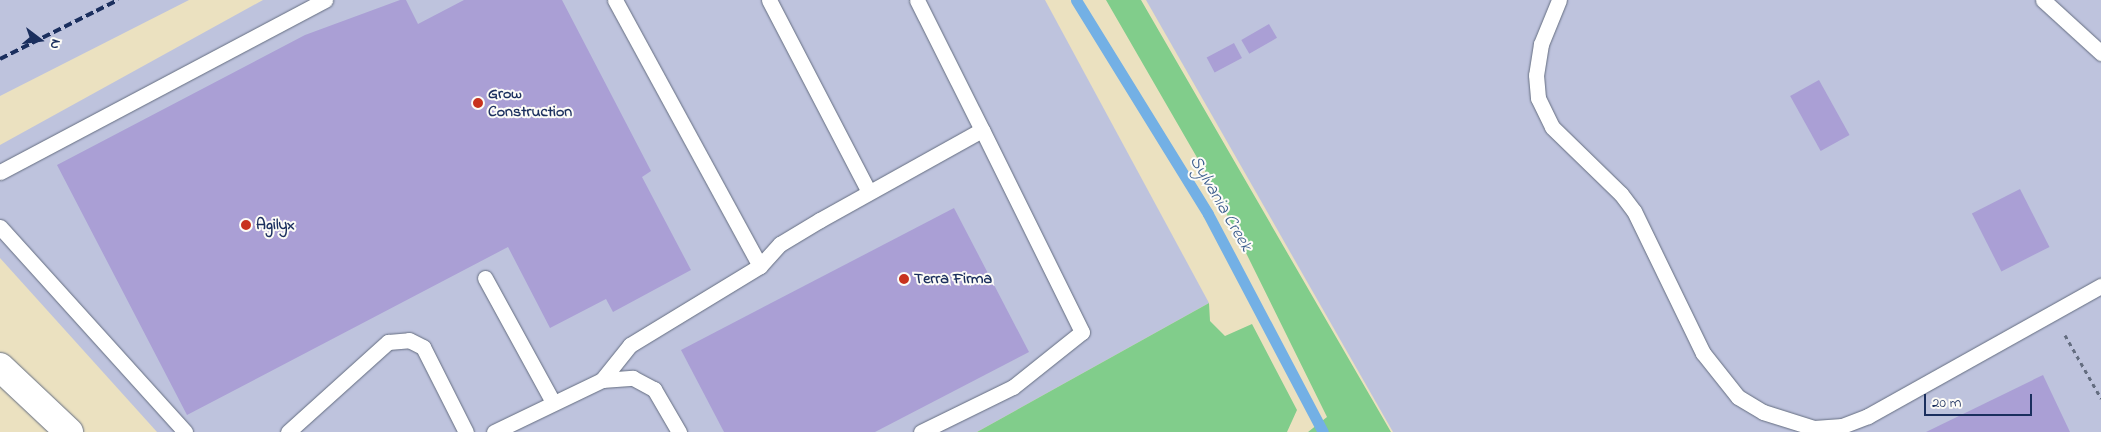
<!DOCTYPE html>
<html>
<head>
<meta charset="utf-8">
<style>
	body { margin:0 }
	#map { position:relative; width:2101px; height:432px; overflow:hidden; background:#ebe1c0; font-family:"Indie Flower",sans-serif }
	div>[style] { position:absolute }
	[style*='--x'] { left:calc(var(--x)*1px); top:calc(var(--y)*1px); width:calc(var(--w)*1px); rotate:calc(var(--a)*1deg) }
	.industrial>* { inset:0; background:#bec3dd }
	.green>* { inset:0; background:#81cd8b }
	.stream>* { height:11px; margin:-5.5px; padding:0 5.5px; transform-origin:5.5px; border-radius:5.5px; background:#73b0e5 }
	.building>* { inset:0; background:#aa9fd5; transform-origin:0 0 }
	.path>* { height:3px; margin-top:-1.5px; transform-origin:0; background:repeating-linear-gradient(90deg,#646d80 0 4px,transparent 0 8px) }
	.roads { filter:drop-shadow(0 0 1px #646d80) drop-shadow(0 0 1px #646d80) }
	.service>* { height:15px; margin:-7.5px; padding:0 7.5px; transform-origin:7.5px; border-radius:7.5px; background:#fff }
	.tertiary>* { height:28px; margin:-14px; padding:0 14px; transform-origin:14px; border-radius:14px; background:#fff }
	.rail>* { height:4px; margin-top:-2px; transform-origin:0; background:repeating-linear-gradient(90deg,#1b2f5e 0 8px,transparent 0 12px) }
	.dots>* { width:14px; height:14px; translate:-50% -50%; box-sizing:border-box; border:2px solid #fdfcf7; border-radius:50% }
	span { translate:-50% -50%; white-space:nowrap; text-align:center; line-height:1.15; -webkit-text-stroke:4px #fdfcf7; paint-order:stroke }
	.poi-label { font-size:16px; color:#1b2f5e; font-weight:700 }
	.left { translate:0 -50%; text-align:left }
	.water-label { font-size:18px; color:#3a5c8d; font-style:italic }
	.north { position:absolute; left:15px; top:15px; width:50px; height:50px; -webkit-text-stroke:4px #fdfcf7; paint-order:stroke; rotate:105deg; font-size:14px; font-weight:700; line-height:20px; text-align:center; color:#1b2f5e }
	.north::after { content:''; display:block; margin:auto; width:18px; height:22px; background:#1b2f5e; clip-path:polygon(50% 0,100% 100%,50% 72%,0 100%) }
	.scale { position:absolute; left:1924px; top:394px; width:108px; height:22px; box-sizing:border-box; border:2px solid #1b2f5e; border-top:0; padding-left:6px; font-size:15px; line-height:18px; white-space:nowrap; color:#1b2f5e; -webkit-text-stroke:4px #fdfcf7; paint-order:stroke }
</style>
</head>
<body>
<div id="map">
	<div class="industrial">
		<div style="clip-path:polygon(0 0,189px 0,0 96px)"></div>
		<div style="clip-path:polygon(263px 0,1045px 0,1209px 303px,977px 432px,157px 432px,0 258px,0 145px)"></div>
		<div style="clip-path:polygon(1146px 0,2101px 0,2101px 432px,1393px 432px)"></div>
	</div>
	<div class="green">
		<div style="clip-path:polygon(1106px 0,1141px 0,1391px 432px,1308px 432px,1327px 417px,1210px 180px)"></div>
		<div style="clip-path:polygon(1209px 303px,1210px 321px,1225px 336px,1252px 324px,1297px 410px,1287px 432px,977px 432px)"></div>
	</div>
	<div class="stream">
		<div style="--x:1076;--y:0;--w:251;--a:58.3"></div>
		<div style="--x:1208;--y:214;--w:246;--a:62.2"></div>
	</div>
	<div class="building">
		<div style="clip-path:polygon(400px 0,406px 0,418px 24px,464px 0,562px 0,651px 171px,642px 177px,691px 270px,613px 312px,606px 299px,550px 328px,508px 247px,187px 415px,57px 165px,305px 35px)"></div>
		<div style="left:1269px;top:24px;width:16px;height:32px;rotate:60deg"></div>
		<div style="left:1234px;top:43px;width:17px;height:31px;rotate:62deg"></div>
		<div style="left:1819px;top:80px;width:63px;height:33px;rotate:61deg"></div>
		<div style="left:2020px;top:189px;width:65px;height:54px;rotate:63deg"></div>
		<div style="clip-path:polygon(954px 208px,1029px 352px,875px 432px,724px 432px,681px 350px)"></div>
		<div style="clip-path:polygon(2043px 375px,2070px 432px,1926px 432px)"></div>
	</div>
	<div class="path">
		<div style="--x:2065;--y:335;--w:73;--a:60.3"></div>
	</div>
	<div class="roads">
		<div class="service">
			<div style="--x:769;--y:0;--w:216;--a:62.5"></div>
			<div style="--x:1559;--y:0;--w:48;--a:112.2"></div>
			<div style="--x:1541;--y:44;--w:31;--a:99"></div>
			<div style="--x:1536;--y:75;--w:23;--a:85"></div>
			<div style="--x:1538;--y:98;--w:32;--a:64"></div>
			<div style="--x:1552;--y:127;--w:96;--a:44.2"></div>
			<div style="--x:1621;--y:194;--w:21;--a:53"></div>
			<div style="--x:1634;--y:211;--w:158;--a:64.1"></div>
			<div style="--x:1703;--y:353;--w:56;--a:51.5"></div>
			<div style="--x:1738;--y:397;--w:29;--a:31"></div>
			<div style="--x:1763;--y:412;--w:53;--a:17.4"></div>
			<div style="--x:1814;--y:428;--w:28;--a:-4"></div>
			<div style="--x:1842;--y:426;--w:28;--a:-21"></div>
			<div style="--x:1868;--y:416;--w:267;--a:-29.2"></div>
			<div style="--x:2043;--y:0;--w:79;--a:42.4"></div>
			<div style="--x:0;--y:172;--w:368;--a:-27.9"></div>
			<div style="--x:0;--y:227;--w:276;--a:47.9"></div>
			<div style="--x:760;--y:266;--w:30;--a:-48"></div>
			<div style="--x:780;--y:244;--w:47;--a:-31"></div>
			<div style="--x:820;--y:220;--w:185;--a:-29.1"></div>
			<div style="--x:982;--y:130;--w:145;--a:-116.6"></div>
			<div style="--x:485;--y:278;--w:141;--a:61.3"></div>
			<div style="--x:602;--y:380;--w:45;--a:-51.3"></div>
			<div style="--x:630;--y:345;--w:152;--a:-31.3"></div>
			<div style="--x:760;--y:266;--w:303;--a:-118.6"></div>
			<div style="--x:288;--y:432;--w:135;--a:-42"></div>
			<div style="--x:388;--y:342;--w:21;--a:-5"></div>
			<div style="--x:409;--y:340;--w:16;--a:27"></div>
			<div style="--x:423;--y:347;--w:95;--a:63.2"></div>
			<div style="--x:494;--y:432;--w:120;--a:-25.7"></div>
			<div style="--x:602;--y:380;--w:31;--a:-4"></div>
			<div style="--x:633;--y:378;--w:24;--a:28"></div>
			<div style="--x:654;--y:389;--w:50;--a:59.8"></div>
			<div style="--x:921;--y:432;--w:102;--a:-26.1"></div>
			<div style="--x:1013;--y:387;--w:88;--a:-38.6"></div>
			<div style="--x:1082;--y:332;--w:225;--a:-116.3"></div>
		</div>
		<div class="tertiary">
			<div style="--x:0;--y:367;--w:95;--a:43.3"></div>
		</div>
	</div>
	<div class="rail">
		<div style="--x:0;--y:59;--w:132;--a:-26.6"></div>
	</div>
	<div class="dots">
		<div style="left:478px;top:103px;background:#c8321e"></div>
		<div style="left:246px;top:225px;background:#c8321e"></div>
		<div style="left:904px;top:279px;background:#c8321e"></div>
	</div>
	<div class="poi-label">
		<span class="left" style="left:488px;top:103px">Grow<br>Construction</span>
		<span class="left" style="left:256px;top:225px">Agilyx</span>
		<span class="left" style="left:914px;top:279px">Terra Firma</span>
	</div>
	<div class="water-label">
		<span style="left:1220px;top:204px;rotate:60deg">Sylvania Creek</span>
	</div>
	<div class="north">N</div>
	<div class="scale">20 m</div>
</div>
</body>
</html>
